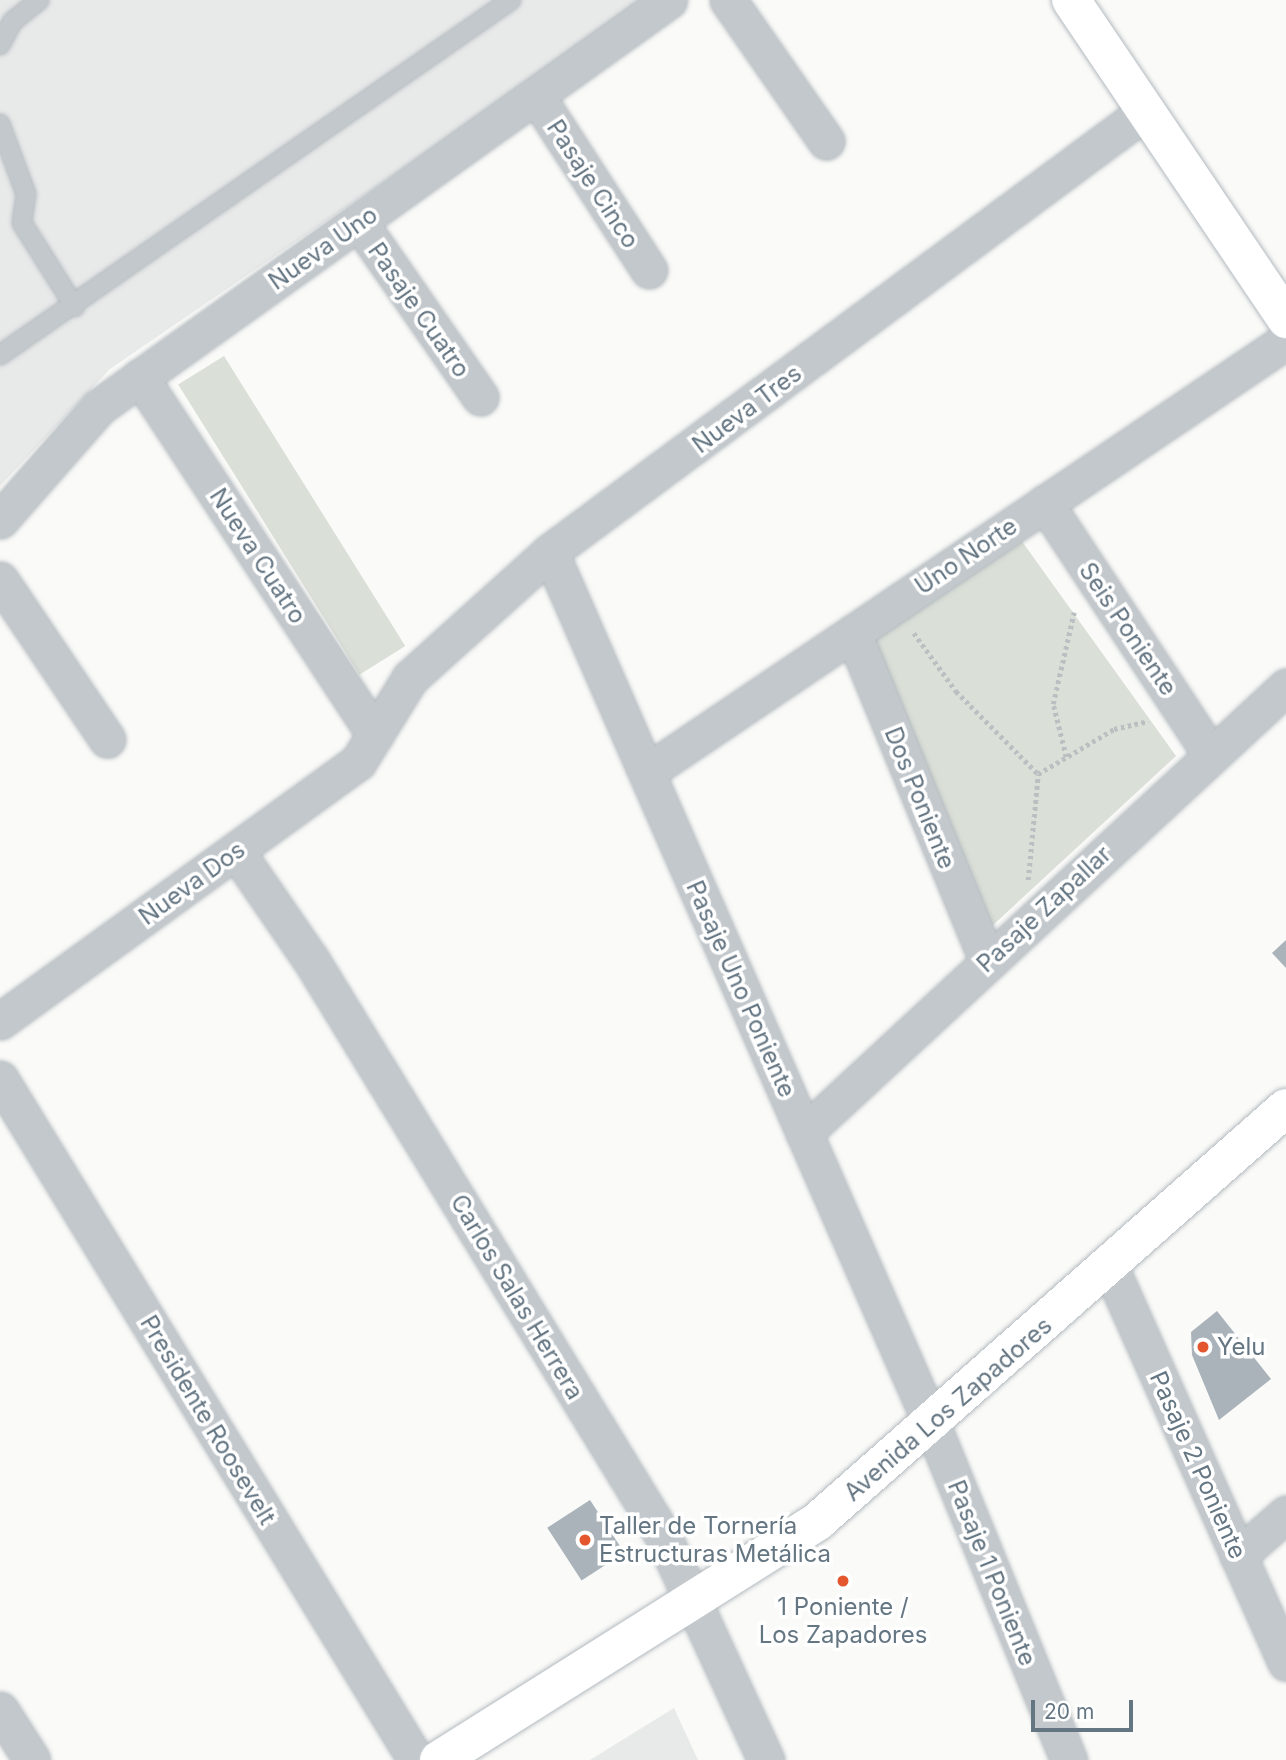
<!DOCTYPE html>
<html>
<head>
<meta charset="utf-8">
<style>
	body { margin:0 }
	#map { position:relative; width:1286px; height:1760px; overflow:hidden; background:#fafaf8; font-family:Inter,sans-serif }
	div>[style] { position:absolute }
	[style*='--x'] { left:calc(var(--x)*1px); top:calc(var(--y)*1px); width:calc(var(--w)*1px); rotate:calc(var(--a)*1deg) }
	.built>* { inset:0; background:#e8e9e9 }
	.green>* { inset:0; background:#dadfd7; transform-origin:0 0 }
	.building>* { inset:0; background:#aab3b9; transform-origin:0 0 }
	.path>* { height:4.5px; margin-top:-2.25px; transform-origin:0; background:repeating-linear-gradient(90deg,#bbbfc2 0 3.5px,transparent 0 7px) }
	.roads { filter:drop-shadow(0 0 2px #b3babf) drop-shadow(0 0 2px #b3babf) }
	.lane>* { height:18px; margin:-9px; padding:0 9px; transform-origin:9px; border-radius:9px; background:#c3c8cc }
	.street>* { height:35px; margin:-17.5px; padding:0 17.5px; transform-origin:17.5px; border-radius:17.5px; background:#c3c8cc }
	.secondary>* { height:38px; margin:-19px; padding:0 19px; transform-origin:19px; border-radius:19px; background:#fff }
	.dots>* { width:19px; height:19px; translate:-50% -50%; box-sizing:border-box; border:4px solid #fff; border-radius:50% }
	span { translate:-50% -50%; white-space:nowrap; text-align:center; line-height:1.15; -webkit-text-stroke:7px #fff; paint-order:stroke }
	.street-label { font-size:24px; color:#657683 }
	.poi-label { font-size:24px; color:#657683 }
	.left { translate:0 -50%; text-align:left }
	.scale { position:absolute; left:1031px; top:1700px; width:102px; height:32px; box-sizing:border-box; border:4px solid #657683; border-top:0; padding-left:9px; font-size:21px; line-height:24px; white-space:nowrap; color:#657683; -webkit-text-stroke:5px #fff; paint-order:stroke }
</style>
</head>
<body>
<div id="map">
	<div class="built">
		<div style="clip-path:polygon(0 0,649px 0,110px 369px,0 486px)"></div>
		<div style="clip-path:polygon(674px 1708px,698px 1760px,590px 1760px)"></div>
	</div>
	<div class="green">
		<div style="left:224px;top:356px;width:342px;height:54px;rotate:58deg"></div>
		<div style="clip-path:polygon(1021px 540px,1176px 756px,992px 926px,870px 640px)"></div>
	</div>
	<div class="building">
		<div style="clip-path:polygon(1286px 940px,1286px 968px,1272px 953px)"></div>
		<div style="clip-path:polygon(1217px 1311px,1271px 1379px,1219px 1420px,1192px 1355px,1191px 1332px)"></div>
		<div style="left:590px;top:1500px;width:63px;height:51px;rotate:57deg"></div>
	</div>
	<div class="path">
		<div style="--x:914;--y:633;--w:72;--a:54.1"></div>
		<div style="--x:956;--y:691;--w:117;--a:45.3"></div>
		<div style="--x:1066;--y:757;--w:55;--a:-103.8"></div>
		<div style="--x:1053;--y:704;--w:94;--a:-77.1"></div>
		<div style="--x:1028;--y:880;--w:106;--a:-84.6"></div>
		<div style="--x:1038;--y:774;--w:88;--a:-30.6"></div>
		<div style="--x:1114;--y:729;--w:35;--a:-13"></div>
	</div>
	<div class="roads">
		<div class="lane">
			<div style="--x:0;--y:45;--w:26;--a:-62"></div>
			<div style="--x:12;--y:22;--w:35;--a:-39"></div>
			<div style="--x:0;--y:124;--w:75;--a:69.6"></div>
			<div style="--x:26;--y:194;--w:29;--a:98"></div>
			<div style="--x:22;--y:223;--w:99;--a:57.8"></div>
			<div style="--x:0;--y:355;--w:622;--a:-34.79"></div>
		</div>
		<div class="street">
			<div style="--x:728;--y:0;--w:172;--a:55.2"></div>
			<div style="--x:537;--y:97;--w:206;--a:57.1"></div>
			<div style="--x:359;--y:222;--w:213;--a:55.3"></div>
			<div style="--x:140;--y:377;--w:428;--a:56.7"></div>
			<div style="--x:1045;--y:503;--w:302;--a:56.6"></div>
			<div style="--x:0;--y:520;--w:150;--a:-48.8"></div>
			<div style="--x:99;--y:407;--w:700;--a:-35.53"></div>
			<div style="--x:550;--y:552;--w:953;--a:66.37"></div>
			<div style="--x:932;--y:1425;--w:362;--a:67.8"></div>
			<div style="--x:0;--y:580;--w:192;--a:56.1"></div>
			<div style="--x:853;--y:633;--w:356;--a:67.7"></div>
			<div style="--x:647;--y:772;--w:771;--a:-34"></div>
			<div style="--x:236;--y:851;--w:132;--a:55.5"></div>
			<div style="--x:311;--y:960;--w:673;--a:58.55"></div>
			<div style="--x:662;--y:1534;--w:249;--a:65.3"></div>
			<div style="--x:0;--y:1021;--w:442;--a:-35.9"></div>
			<div style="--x:358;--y:762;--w:99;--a:-58.2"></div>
			<div style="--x:410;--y:678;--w:188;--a:-42"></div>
			<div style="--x:550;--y:552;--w:741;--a:-36.5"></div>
			<div style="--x:0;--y:1079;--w:798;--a:58.58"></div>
			<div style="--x:804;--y:1133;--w:657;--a:-42.78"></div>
			<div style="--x:1110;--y:1267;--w:433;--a:66"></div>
			<div style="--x:1238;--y:1556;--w:64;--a:-41.2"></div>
			<div style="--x:0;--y:1710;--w:59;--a:57.4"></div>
		</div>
		<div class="secondary">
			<div style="--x:1071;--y:0;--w:385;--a:56"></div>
			<div style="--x:439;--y:1760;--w:448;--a:-32.2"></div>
			<div style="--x:818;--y:1521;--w:624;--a:-41.43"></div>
		</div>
	</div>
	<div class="dots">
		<div style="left:1203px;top:1347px;background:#e4572e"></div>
		<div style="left:585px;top:1540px;background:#e4572e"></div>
		<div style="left:843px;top:1581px;background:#e4572e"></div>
	</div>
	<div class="street-label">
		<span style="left:593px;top:184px;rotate:57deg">Pasaje Cinco</span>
		<span style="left:323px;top:248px;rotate:-35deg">Nueva Uno</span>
		<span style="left:419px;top:310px;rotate:55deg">Pasaje Cuatro</span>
		<span style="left:747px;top:409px;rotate:-37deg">Nueva Tres</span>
		<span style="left:258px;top:556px;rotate:57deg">Nueva Cuatro</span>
		<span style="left:966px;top:556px;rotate:-34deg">Uno Norte</span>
		<span style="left:1128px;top:629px;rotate:56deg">Seis Poniente</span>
		<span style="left:920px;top:798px;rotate:68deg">Dos Poniente</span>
		<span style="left:192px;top:883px;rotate:-36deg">Nueva Dos</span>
		<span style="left:1044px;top:909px;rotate:-43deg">Pasaje Zapallar</span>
		<span style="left:741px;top:989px;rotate:66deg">Pasaje Uno Poniente</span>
		<span style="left:517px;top:1297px;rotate:59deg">Carlos Salas Herrera</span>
		<span style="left:948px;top:1409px;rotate:-41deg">Avenida Los Zapadores</span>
		<span style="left:208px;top:1420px;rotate:59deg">Presidente Roosevelt</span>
		<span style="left:1198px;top:1465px;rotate:66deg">Pasaje 2 Poniente</span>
		<span style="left:992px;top:1573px;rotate:68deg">Pasaje 1 Poniente</span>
	</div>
	<div class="poi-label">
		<span class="left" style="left:1217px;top:1347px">Yelu</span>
		<span class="left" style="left:599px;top:1540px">Taller de Tornería<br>Estructuras Metálica</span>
		<span style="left:843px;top:1621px">1 Poniente /<br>Los Zapadores</span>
	</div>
	<div class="scale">20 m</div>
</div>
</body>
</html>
